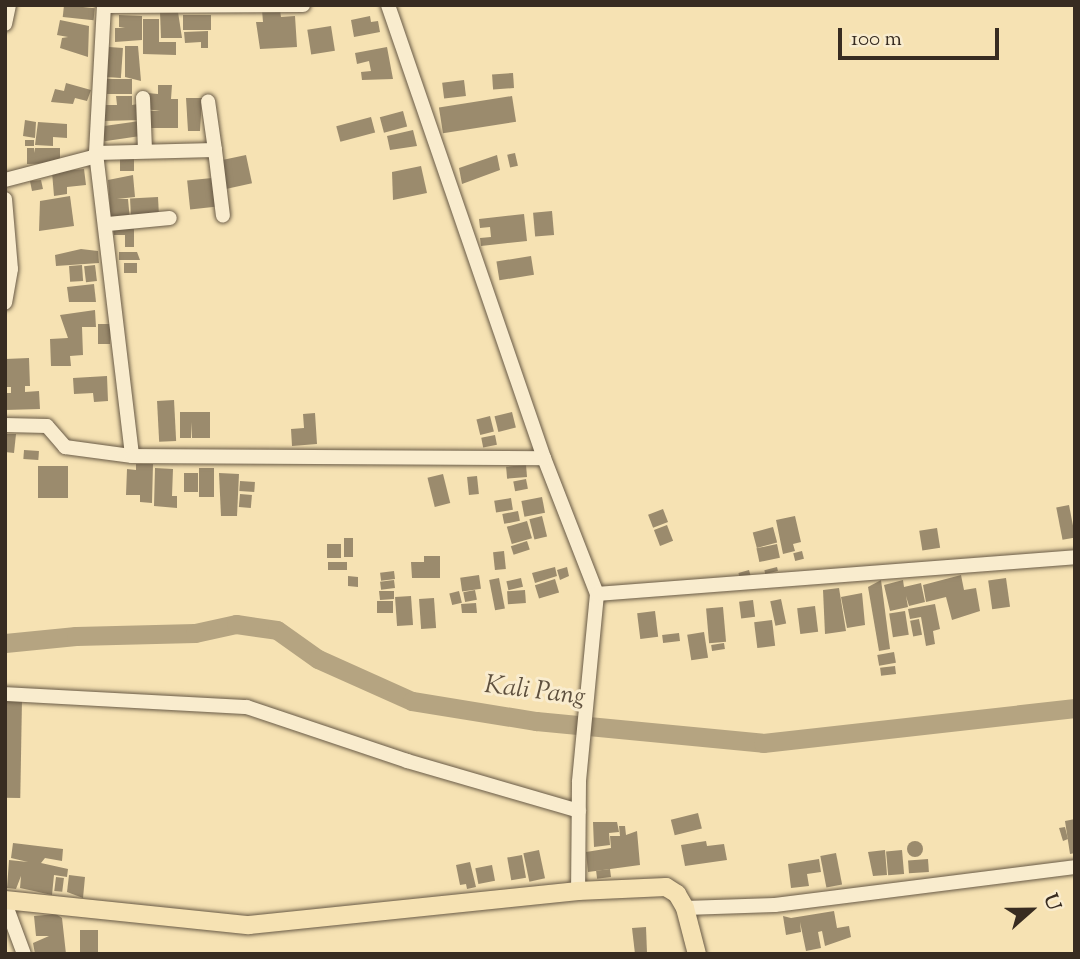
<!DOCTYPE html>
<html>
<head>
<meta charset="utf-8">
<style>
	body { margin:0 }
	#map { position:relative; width:1080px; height:959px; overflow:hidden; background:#f6e2b3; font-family:"Sorts Mill Goudy",serif }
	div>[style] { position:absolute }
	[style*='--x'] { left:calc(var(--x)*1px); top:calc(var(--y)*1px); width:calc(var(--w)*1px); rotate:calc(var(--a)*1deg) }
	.river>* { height:19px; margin:-9.5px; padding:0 9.5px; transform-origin:9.5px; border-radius:9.5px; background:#b5a481 }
	.building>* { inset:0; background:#9b8b6d; transform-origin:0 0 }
	.round { border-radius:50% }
	.roads { filter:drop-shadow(0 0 2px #685a46) drop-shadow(0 0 2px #685a46) }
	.minor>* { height:14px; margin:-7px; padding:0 7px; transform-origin:7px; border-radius:7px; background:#f9ecce }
	.major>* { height:18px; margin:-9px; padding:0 9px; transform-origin:9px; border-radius:9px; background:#f6e2b3 }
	span { translate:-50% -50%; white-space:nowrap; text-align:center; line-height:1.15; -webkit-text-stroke:6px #f9ecce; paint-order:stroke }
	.water-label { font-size:26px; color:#5e503e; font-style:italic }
	.frame { position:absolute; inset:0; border:7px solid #382c21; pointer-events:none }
	.north { position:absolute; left:996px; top:875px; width:70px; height:70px; -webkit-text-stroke:5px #f9ecce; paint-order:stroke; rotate:69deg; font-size:19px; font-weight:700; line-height:28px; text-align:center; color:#382c21 }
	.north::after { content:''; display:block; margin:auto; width:24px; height:32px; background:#382c21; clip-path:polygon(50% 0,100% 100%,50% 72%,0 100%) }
	.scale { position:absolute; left:838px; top:28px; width:161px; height:32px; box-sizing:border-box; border:4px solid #382c21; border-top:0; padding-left:9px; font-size:21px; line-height:24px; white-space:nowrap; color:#382c21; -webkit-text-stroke:5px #f9ecce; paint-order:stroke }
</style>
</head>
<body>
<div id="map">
	<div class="river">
		<div style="--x:5;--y:643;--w:71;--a:-5.6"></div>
		<div style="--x:76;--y:636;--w:119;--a:-1.4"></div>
		<div style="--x:195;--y:633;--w:42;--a:-12.4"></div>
		<div style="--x:236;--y:624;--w:41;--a:8.3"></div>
		<div style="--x:277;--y:630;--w:50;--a:35.3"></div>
		<div style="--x:318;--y:659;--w:103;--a:24.1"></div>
		<div style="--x:412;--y:701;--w:126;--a:9.2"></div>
		<div style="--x:536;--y:721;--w:228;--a:5.5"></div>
		<div style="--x:763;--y:743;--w:314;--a:-6.4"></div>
	</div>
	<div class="building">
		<div style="left:64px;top:5px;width:31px;height:12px;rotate:6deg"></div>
		<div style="clip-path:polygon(262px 10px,280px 10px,281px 17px,295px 16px,297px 47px,260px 49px,256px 22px,263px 22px)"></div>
		<div style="clip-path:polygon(160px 12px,178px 12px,182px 38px,161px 38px)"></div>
		<div style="clip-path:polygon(119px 15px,142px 16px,142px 40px,115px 42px,115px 28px,125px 28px,119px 27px)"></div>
		<div style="left:183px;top:15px;width:28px;height:15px"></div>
		<div style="clip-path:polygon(370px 16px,371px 22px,378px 21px,380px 32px,354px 37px,351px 20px)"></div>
		<div style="clip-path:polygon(143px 19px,159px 19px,159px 42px,176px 42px,176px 55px,143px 54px)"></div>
		<div style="clip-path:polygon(60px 20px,89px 26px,88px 57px,60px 48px,62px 38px,68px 37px,57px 35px)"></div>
		<div style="left:331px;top:26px;width:25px;height:24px;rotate:81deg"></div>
		<div style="clip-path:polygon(208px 31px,208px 48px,201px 48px,201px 42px,185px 43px,184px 32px)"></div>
		<div style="clip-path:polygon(125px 46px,138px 46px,141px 81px,125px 77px)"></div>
		<div style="left:109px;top:47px;width:14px;height:30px;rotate:4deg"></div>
		<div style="clip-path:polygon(387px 47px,393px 79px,362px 80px,361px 72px,371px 71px,369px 61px,357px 64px,355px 53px)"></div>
		<div style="left:513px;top:73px;width:15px;height:21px;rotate:86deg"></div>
		<div style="left:107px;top:79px;width:25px;height:15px"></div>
		<div style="left:464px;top:80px;width:16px;height:22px;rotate:83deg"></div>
		<div style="clip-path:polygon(66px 83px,91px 90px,87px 101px,75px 98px,73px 104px,51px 102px,55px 89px,64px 91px)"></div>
		<div style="clip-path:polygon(158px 85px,172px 85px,171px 99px,178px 99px,178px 128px,146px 128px,146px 111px,160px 111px,146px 109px,147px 93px,158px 94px)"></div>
		<div style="clip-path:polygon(116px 96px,132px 96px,132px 105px,138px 104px,139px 120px,104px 121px,104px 105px,117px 105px)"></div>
		<div style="left:512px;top:96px;width:26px;height:74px;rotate:81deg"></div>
		<div style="clip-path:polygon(186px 98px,202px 98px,200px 131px,188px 131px)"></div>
		<div style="left:403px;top:111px;width:16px;height:24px;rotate:75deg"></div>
		<div style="left:371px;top:117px;width:16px;height:36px;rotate:75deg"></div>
		<div style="clip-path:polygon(25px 120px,36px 122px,35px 138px,23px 136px)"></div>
		<div style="left:140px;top:121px;width:15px;height:38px;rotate:82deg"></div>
		<div style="clip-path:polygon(38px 122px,67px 124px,67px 138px,53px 137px,53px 146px,35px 145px)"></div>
		<div style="clip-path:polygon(413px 130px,417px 146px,390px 150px,387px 136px)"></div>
		<div style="left:25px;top:140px;width:9px;height:6px"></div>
		<div style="clip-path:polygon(27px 148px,34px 148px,35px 153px,35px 148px,60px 148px,60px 163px,27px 164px)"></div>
		<div style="left:515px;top:153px;width:13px;height:8px;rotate:77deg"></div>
		<div style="left:134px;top:155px;width:16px;height:14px;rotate:90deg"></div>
		<div style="left:246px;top:155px;width:29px;height:29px;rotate:78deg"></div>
		<div style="clip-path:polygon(497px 155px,500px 170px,462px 184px,459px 168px)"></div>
		<div style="clip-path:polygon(421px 166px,427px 193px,393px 200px,392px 172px)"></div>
		<div style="clip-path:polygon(84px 169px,86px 185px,67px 187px,67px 194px,54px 196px,52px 172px)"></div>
		<div style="clip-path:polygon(133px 175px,135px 197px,117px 199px,128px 199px,130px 221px,111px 222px,108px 180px)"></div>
		<div style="left:212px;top:178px;width:29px;height:25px;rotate:84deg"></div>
		<div style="clip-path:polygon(41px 180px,43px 189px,32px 191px,30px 181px)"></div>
		<div style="clip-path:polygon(70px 196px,74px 226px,39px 231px,40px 201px)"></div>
		<div style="left:158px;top:197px;width:19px;height:28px;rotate:87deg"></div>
		<div style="left:552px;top:211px;width:24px;height:19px;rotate:85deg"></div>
		<div style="clip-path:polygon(524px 214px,527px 241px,481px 246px,480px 238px,491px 237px,490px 227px,480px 228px,479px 219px)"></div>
		<div style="clip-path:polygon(114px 229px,134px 229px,134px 247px,125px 247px,125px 235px,114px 235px)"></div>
		<div style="clip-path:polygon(81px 249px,98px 251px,99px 263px,56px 266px,55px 255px)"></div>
		<div style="clip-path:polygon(119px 252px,137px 252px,140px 260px,119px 260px)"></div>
		<div style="left:531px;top:256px;width:19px;height:35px;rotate:81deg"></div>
		<div style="left:124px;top:263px;width:13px;height:10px"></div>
		<div style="left:82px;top:265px;width:16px;height:13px;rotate:86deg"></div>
		<div style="left:95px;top:265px;width:16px;height:11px;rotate:83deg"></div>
		<div style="clip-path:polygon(94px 284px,96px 302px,69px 302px,67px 287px)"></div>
		<div style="clip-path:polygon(95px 310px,96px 327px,82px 327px,83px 355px,70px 356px,71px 366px,51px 366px,50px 339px,68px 338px,60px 315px)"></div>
		<div style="left:98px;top:324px;width:12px;height:20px"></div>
		<div style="clip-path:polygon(29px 358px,30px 386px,25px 386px,25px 392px,39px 391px,40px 409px,5px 410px,5px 393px,11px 393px,11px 387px,5px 387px,5px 359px)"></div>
		<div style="clip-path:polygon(107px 376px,108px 401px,94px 402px,93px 393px,74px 394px,73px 378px)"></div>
		<div style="left:174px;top:400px;width:41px;height:17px;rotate:87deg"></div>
		<div style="clip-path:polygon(180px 412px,210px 412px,210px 438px,192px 438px,192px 422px,191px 438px,180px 438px)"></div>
		<div style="left:512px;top:412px;width:16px;height:18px;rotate:76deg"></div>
		<div style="clip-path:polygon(315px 413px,317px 444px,292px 446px,291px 429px,304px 428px,303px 414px)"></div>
		<div style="left:490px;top:416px;width:16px;height:14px;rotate:76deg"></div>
		<div style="clip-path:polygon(5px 434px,16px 434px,14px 453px,5px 452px)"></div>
		<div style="left:495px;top:435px;width:10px;height:14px;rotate:79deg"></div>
		<div style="left:24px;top:450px;width:15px;height:9px;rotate:4deg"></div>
		<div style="clip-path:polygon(136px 464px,153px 464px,152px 503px,140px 502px,140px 495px,126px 495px,127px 469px,136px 470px)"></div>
		<div style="left:526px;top:465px;width:12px;height:20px;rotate:85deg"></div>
		<div style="left:38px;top:466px;width:30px;height:32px"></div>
		<div style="clip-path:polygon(155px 468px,173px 469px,172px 496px,177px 496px,177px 508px,154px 506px)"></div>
		<div style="left:199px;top:468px;width:15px;height:29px"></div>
		<div style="left:184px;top:473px;width:14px;height:19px"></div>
		<div style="clip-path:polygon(219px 473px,239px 474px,237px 516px,221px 516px)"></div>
		<div style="left:443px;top:474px;width:30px;height:16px;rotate:76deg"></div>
		<div style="left:477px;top:476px;width:18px;height:10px;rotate:84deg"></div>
		<div style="left:526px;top:479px;width:10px;height:13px;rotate:79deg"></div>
		<div style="left:240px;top:481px;width:15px;height:10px;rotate:4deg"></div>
		<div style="left:240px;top:494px;width:12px;height:13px;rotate:5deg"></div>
		<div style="left:542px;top:497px;width:16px;height:21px;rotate:79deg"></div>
		<div style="left:511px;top:498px;width:12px;height:17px;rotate:81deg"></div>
		<div style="left:1069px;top:505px;width:33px;height:13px;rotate:79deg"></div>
		<div style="left:663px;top:509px;width:14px;height:16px;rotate:69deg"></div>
		<div style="left:518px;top:511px;width:10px;height:16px;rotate:79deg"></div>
		<div style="left:542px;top:516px;width:21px;height:13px;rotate:76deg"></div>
		<div style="clip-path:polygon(795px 516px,801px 542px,793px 544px,795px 551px,783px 554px,776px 520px)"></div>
		<div style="left:527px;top:521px;width:18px;height:21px;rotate:74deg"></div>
		<div style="left:667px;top:525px;width:17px;height:14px;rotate:69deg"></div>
		<div style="left:773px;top:527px;width:16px;height:21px;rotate:75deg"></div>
		<div style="left:937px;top:528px;width:20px;height:18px;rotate:81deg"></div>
		<div style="left:344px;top:538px;width:9px;height:19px"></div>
		<div style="left:527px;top:541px;width:9px;height:17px;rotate:72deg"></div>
		<div style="left:327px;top:544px;width:14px;height:14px"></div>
		<div style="left:777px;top:544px;width:14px;height:21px;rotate:78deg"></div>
		<div style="left:504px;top:551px;width:18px;height:11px;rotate:84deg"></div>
		<div style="left:802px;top:551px;width:8px;height:9px;rotate:76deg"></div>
		<div style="clip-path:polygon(424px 556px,440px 556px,440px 578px,412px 578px,411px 562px,424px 562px)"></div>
		<div style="left:328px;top:562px;width:19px;height:8px"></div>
		<div style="clip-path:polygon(555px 567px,557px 576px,535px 583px,532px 573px)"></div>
		<div style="clip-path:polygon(567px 567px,569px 576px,560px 580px,557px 570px)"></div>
		<div style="left:777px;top:567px;width:4px;height:13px;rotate:76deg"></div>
		<div style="left:749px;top:570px;width:7px;height:11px;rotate:74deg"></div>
		<div style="left:394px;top:571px;width:8px;height:14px;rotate:83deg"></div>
		<div style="left:479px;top:575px;width:14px;height:19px;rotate:82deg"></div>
		<div style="clip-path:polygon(961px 575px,964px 590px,976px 588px,980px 611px,952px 620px,946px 597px,926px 602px,923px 585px)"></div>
		<div style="clip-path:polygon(348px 576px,358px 577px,358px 587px,348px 586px)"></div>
		<div style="left:499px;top:578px;width:31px;height:10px;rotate:79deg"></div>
		<div style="left:521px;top:578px;width:9px;height:15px;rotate:77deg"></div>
		<div style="left:1006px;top:578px;width:29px;height:18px;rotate:82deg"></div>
		<div style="left:555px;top:579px;width:14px;height:21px;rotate:73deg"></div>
		<div style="left:394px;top:580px;width:8px;height:14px;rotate:83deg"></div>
		<div style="clip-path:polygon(881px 580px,890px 649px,879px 651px,868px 587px)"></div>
		<div style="clip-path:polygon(903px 580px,904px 587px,921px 583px,925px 602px,909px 606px,906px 596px,908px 607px,890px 611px,884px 585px)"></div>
		<div style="clip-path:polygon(839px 588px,846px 631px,825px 634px,823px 590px)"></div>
		<div style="left:475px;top:590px;width:10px;height:12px;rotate:79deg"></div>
		<div style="left:525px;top:590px;width:13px;height:18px;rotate:86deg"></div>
		<div style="clip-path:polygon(379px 591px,394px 591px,394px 599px,380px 600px)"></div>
		<div style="left:459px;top:591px;width:12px;height:10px;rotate:76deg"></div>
		<div style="clip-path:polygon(862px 593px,865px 625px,847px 628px,841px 597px)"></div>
		<div style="left:411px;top:596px;width:29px;height:16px;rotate:86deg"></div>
		<div style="left:434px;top:598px;width:30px;height:15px;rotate:86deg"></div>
		<div style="left:781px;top:599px;width:25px;height:11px;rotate:78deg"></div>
		<div style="left:753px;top:600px;width:17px;height:14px;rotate:83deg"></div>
		<div style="left:393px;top:601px;width:12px;height:16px;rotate:90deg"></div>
		<div style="clip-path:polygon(476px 603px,477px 613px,462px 613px,461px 604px)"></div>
		<div style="clip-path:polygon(935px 604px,940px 629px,933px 631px,935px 644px,926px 646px,921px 617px,910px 619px,908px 609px)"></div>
		<div style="left:815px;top:606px;width:26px;height:18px;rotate:83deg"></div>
		<div style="left:723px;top:607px;width:35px;height:17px;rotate:85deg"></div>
		<div style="left:655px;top:611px;width:26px;height:18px;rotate:83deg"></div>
		<div style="left:905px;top:611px;width:24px;height:16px;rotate:81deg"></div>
		<div style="left:919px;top:619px;width:16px;height:9px;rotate:79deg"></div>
		<div style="left:772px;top:620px;width:26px;height:18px;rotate:83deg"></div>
		<div style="left:704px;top:632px;width:26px;height:17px;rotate:81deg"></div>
		<div style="left:679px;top:633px;width:8px;height:17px;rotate:83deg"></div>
		<div style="left:724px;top:643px;width:6px;height:13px;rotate:81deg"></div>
		<div style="left:894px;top:652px;width:11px;height:17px;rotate:80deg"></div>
		<div style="left:895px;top:666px;width:8px;height:15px;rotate:83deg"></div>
		<div style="left:22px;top:699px;width:99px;height:17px;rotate:91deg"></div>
		<div style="left:698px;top:813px;width:16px;height:28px;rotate:76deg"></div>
		<div style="clip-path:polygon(1075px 819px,1075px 853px,1070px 854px,1065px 821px)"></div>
		<div style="clip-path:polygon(593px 822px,617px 822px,619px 832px,609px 833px,610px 845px,594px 847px)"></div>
		<div style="clip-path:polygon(619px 826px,625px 826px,626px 835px,637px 831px,640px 865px,588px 872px,586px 852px,611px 848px,610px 836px,620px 836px)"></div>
		<div style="clip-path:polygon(1065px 827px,1068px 839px,1063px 841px,1059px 828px)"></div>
		<div class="round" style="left:907px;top:841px;width:16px;height:16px"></div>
		<div style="clip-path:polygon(706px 841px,707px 846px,724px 844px,727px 860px,685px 866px,681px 845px)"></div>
		<div style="clip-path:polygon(13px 843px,63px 849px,62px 861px,45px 858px,41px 863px,68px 869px,67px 877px,54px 875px,52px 895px,20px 888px,21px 876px,16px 889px,7px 888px,9px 860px,28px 862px,11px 858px)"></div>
		<div style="left:539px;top:850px;width:29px;height:16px;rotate:78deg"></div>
		<div style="clip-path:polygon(885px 850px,887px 875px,873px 876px,868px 852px)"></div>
		<div style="left:902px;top:850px;width:24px;height:16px;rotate:85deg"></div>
		<div style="left:836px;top:853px;width:32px;height:16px;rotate:79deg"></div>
		<div style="left:522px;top:855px;width:23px;height:15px;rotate:80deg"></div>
		<div style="clip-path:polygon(819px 859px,821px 872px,807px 874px,809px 886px,791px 888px,788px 864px)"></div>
		<div style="left:928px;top:859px;width:13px;height:20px;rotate:86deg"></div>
		<div style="clip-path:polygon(470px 862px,476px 887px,467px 889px,466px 884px,460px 885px,456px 865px)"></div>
		<div style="left:492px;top:865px;width:16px;height:17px;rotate:79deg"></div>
		<div style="left:610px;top:869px;width:8px;height:14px;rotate:83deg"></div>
		<div style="clip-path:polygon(69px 875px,85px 877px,83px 898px,67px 892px)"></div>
		<div style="left:56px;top:877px;width:8px;height:14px;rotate:7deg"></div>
		<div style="clip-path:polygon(834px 911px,837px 928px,849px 926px,851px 937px,825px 946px,822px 931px,818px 932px,821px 948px,806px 951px,800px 922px,801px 932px,786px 935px,783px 916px,791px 918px)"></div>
		<div style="clip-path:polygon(56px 914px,62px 918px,66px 954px,35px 954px,33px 943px,49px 936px,36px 936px,34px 916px)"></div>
		<div style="clip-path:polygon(646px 927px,647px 953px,635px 954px,632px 928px)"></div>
		<div style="left:80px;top:930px;width:18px;height:24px"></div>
	</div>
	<div class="roads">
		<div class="minor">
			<div style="--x:104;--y:5;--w:148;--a:93.1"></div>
			<div style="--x:96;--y:153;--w:305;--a:83.2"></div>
			<div style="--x:388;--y:5;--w:479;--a:71"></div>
			<div style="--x:544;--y:458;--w:146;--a:68.7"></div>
			<div style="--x:597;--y:594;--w:189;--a:95.5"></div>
			<div style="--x:579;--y:782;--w:109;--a:90.5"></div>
			<div style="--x:104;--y:6;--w:199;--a:-0.3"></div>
			<div style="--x:5;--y:24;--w:19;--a:-78"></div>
			<div style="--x:143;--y:98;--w:53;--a:87.8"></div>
			<div style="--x:215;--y:150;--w:66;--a:83.1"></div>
			<div style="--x:96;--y:153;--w:119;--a:-1.4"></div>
			<div style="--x:215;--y:150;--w:49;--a:-98.1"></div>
			<div style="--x:5;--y:180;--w:95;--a:-14.6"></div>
			<div style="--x:5;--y:199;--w:70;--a:85.1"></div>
			<div style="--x:11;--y:269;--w:34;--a:100"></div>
			<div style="--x:108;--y:224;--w:62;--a:-5.5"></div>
			<div style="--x:5;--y:425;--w:42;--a:1.4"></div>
			<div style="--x:47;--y:426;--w:28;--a:49"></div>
			<div style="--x:65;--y:447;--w:68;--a:7.7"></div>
			<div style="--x:132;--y:456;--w:412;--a:0.3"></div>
			<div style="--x:597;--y:594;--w:479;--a:-4.4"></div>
			<div style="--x:5;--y:694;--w:242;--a:3.1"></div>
			<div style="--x:247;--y:707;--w:169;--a:18.6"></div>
			<div style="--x:407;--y:761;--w:179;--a:16.2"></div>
			<div style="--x:5;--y:903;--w:54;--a:69.6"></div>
			<div style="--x:685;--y:908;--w:90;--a:-1.9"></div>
			<div style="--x:775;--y:905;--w:302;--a:-7.2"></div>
		</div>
		<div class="major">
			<div style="--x:5;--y:900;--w:245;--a:5.9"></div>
			<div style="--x:249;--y:925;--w:331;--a:-5.9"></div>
			<div style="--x:578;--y:891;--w:88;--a:-2.6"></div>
			<div style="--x:666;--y:887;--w:13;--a:32"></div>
			<div style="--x:677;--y:894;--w:16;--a:60"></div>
			<div style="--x:685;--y:908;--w:48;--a:75.4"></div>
		</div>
	</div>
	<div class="water-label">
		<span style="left:535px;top:692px;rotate:7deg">Kali Pang</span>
	</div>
	<div class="frame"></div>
	<div class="north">U</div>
	<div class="scale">100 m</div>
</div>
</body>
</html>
